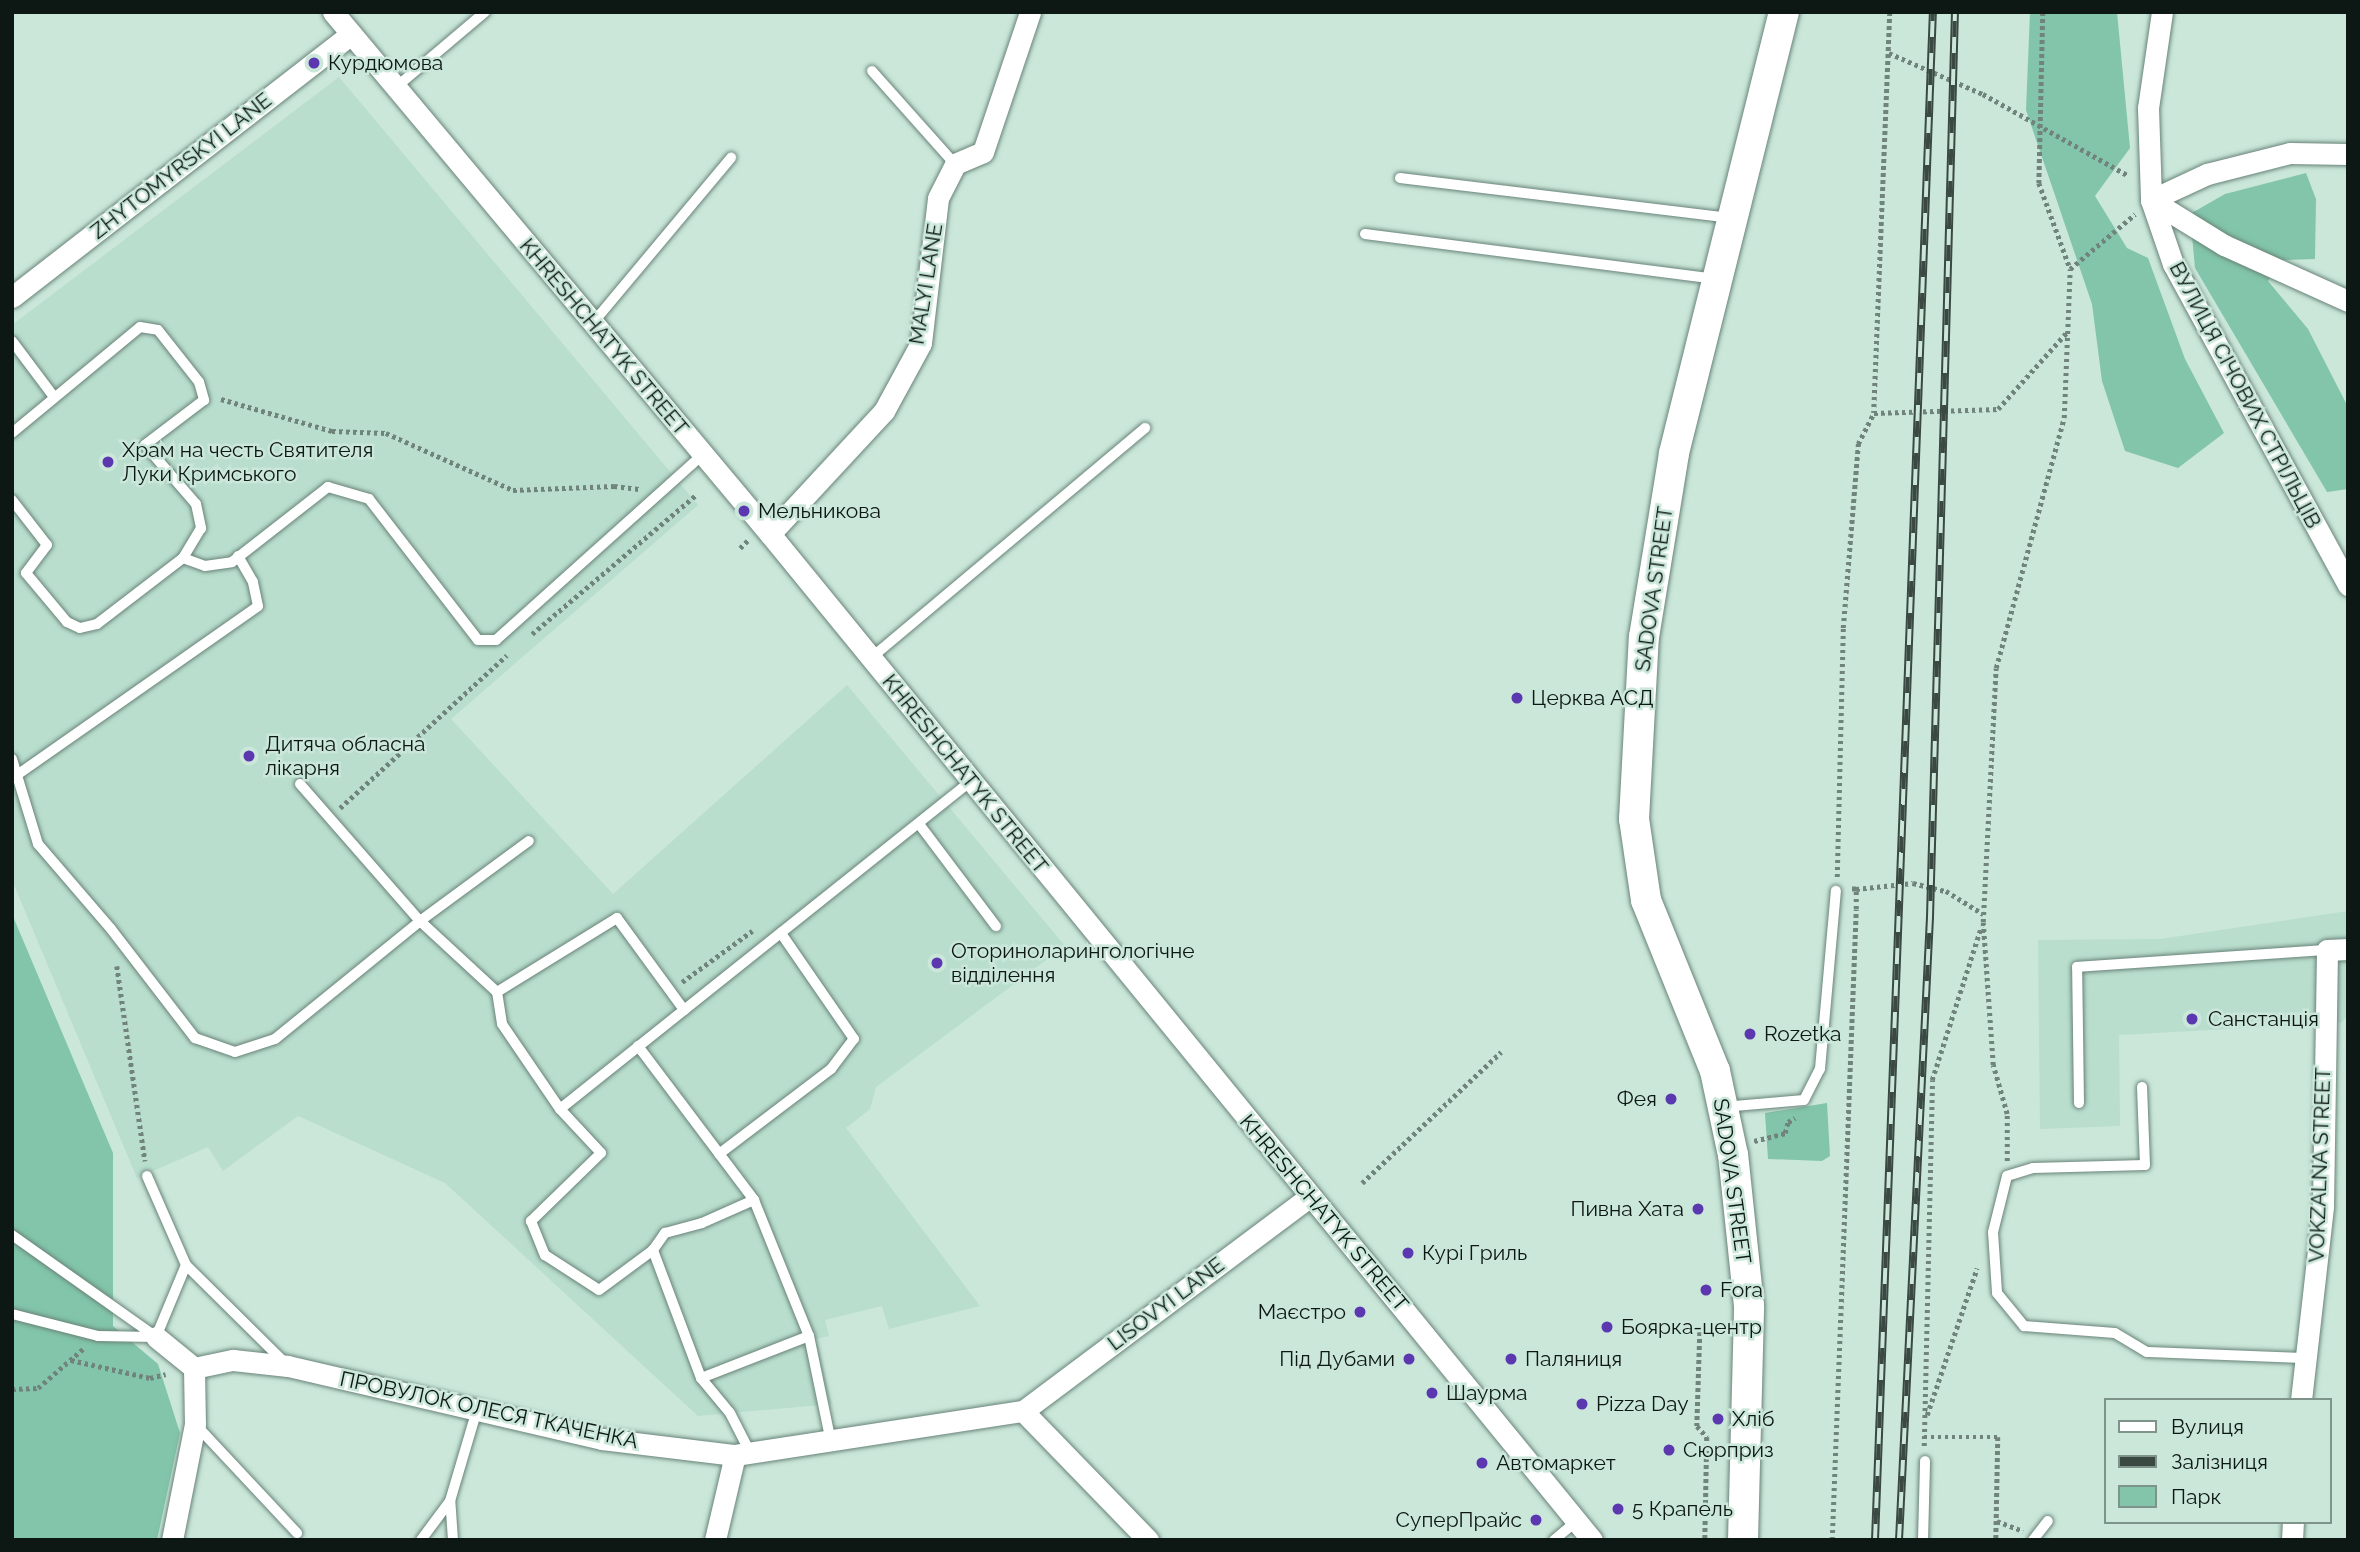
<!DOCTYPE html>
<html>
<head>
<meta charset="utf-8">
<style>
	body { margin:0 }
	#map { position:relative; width:2360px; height:1552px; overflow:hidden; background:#cae7da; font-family:Raleway,sans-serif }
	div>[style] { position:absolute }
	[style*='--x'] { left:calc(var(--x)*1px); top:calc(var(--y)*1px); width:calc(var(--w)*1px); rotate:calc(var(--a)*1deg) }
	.built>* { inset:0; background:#b9dece }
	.green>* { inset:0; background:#82c5aa }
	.path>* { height:4.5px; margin-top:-2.25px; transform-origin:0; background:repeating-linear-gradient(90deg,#70847c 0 3.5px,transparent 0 7px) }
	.roads { filter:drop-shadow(0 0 2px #698378) drop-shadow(0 0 2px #698378) }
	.lane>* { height:10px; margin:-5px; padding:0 5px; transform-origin:5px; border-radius:5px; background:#fff }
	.street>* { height:21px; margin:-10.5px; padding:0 10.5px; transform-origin:10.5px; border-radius:10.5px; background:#fff }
	.secondary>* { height:30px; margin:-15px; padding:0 15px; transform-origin:15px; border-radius:15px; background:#fff }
	.rail>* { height:8px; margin-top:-4px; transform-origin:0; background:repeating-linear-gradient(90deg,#cae7da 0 16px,#3a4942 0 32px); box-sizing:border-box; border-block:2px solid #3a4942 }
	.dots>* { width:19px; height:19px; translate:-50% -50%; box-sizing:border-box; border:4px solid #cae7da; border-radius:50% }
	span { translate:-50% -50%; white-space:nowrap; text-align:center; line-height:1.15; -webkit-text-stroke:5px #cae7da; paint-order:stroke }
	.poi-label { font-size:21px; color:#0d1713 }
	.left { translate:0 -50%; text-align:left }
	.right { translate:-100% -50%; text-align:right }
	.street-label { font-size:21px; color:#0d1713 }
	.frame { position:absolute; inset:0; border:14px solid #0d1713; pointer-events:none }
	.legend { position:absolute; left:2104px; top:1398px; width:228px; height:126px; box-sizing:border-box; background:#cae7da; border:2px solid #7e948a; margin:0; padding:9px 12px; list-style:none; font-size:21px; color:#0d1713 }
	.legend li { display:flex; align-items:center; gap:14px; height:35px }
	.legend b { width:35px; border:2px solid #7e948a }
</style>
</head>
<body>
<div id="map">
	<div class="built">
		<div style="clip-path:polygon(339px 77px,698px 505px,451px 719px,613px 894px,847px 685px,1065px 946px,876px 1087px,870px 1109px,846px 1128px,980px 1306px,889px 1329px,882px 1306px,825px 1320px,829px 1336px,816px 1339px,832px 1404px,698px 1416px,445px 1183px,298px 1116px,223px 1171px,208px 1147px,137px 1178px,12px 880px,12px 325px)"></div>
		<div style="clip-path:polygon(2348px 911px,2348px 1015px,2341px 1023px,2119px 1035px,2120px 1126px,2040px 1129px,2038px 940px,2160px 939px)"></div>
	</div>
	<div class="green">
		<div style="clip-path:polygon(2030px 12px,2117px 12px,2130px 148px,2095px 196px,2127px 248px,2148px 258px,2185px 359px,2224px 433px,2178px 468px,2125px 451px,2102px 381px,2092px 304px,2026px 110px)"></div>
		<div style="clip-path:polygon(2306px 173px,2316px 199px,2315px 259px,2283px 260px,2268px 281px,2308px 329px,2348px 407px,2348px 489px,2327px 492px,2195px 268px,2190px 214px,2225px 194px)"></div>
		<div style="clip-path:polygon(12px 914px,113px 1153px,113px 1326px,158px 1364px,180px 1433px,157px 1540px,12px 1540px)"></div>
		<div style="clip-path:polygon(1827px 1103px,1830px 1156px,1822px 1161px,1768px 1159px,1765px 1113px)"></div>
	</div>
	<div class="path">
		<div style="--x:1890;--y:12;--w:401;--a:92.3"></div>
		<div style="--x:1874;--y:413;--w:124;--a:-1.8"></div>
		<div style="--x:1998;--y:409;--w:103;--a:-48.1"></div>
		<div style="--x:2043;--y:12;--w:171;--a:91.3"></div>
		<div style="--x:2039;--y:183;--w:90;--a:70"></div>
		<div style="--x:1889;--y:53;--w:103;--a:23.6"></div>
		<div style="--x:1983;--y:94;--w:167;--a:29.3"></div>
		<div style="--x:221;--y:399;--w:116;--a:16.1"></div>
		<div style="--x:332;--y:431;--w:54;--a:2.1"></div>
		<div style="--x:386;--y:433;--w:139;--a:24.2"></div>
		<div style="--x:513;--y:490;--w:101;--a:-2.3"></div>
		<div style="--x:614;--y:486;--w:25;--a:7"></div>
		<div style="--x:740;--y:548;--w:11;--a:-45"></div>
		<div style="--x:532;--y:634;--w:215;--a:-40.3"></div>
		<div style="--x:340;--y:808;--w:226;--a:-42.5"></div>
		<div style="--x:1837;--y:877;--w:249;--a:-88.6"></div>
		<div style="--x:1843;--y:628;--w:185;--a:-85.3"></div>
		<div style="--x:1858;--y:444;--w:35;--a:-63"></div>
		<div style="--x:1856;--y:889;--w:57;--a:-6"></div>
		<div style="--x:1913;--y:883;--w:34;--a:14"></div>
		<div style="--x:1946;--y:891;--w:44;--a:31.9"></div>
		<div style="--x:117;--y:966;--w:197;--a:81.8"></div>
		<div style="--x:682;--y:982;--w:87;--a:-36.1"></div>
		<div style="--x:1754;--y:1141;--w:32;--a:-14"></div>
		<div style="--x:1785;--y:1133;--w:11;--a:-75"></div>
		<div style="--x:1788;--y:1122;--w:8;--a:-30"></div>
		<div style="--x:2007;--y:1161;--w:47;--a:-90"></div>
		<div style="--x:2007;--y:1114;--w:51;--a:-105.9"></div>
		<div style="--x:1993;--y:1065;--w:143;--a:-94"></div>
		<div style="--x:1983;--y:922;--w:254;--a:-87.1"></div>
		<div style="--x:1996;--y:668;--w:259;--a:-74.8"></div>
		<div style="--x:2064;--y:418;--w:149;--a:-87.7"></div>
		<div style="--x:2070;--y:269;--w:85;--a:-40.2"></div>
		<div style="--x:1362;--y:1183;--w:191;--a:-43.3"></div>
		<div style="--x:1700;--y:1332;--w:94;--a:91.8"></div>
		<div style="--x:1697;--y:1426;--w:15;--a:48"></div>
		<div style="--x:1707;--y:1437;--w:103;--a:91.1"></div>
		<div style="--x:71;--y:1360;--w:81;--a:12.8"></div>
		<div style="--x:150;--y:1378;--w:16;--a:-14"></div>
		<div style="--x:12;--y:1389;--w:26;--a:-2"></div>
		<div style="--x:38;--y:1388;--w:61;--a:-41"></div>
		<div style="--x:1927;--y:1415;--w:155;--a:-71.2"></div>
		<div style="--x:1924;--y:1437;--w:74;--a:0"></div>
		<div style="--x:1998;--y:1437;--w:103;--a:91.1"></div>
		<div style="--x:1924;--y:1446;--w:366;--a:-88.7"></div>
		<div style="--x:1932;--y:1080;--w:161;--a:-72.2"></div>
		<div style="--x:1997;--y:1521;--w:28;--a:21"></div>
		<div style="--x:1832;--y:1540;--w:631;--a:-87.82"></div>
		<div style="--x:1856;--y:909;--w:20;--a:-90"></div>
		<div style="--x:1856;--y:889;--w:5;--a:180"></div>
	</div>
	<div class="roads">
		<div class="lane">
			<div style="--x:872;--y:71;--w:125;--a:48.3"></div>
			<div style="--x:395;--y:88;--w:118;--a:-40.2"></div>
			<div style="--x:1400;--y:178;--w:332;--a:6.9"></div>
			<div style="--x:1365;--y:234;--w:354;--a:7.3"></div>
			<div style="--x:592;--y:324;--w:217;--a:-50.1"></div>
			<div style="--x:12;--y:341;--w:70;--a:53.1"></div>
			<div style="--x:12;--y:433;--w:166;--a:-39.6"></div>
			<div style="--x:140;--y:327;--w:18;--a:9"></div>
			<div style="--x:158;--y:330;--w:66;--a:51.7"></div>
			<div style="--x:199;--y:382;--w:19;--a:74"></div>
			<div style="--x:204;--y:400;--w:74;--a:142.7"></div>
			<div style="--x:145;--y:445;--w:78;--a:49.2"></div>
			<div style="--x:196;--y:504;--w:25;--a:78"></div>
			<div style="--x:201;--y:528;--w:35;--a:121"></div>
			<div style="--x:12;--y:500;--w:57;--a:52.1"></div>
			<div style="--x:47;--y:545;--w:35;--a:127"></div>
			<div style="--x:26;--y:573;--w:64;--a:50.1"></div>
			<div style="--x:67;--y:622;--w:14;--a:25"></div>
			<div style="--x:80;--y:628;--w:17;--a:-13"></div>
			<div style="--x:97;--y:624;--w:108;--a:-37.5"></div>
			<div style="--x:183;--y:558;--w:23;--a:20"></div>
			<div style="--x:205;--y:566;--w:27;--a:-8"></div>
			<div style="--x:232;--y:562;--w:122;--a:-38"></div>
			<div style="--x:328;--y:487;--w:43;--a:16.3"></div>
			<div style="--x:369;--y:499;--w:178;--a:52.3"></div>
			<div style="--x:478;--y:640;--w:18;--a:0"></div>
			<div style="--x:496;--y:640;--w:277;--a:-41.9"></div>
			<div style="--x:871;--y:658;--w:358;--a:-40"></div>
			<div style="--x:12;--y:759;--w:89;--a:73"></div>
			<div style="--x:38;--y:844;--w:112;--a:49.3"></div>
			<div style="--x:111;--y:929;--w:138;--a:52.4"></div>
			<div style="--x:195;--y:1038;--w:42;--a:19.3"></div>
			<div style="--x:235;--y:1052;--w:42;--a:-18"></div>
			<div style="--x:275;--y:1039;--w:187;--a:-39.1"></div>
			<div style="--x:420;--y:921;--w:135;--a:-36.3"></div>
			<div style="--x:17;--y:775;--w:294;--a:-35"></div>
			<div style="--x:258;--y:606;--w:25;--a:-102"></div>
			<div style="--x:253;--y:582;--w:30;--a:-120"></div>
			<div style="--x:300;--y:784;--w:182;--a:48.8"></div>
			<div style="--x:420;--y:921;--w:105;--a:42.7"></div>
			<div style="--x:497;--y:992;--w:32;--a:81"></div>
			<div style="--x:502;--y:1024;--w:103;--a:55.7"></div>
			<div style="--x:560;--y:1109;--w:60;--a:47"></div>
			<div style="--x:601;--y:1153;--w:98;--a:135.8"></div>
			<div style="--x:531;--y:1221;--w:37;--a:68"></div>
			<div style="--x:545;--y:1255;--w:64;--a:32.9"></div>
			<div style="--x:599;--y:1290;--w:67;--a:-36.5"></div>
			<div style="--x:919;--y:824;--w:128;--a:53"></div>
			<div style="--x:497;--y:992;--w:141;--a:-31.7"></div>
			<div style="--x:617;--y:918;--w:114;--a:53.9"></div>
			<div style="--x:638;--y:1046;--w:193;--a:53"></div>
			<div style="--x:754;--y:1200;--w:147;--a:68"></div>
			<div style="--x:809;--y:1336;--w:116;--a:158.7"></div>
			<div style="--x:701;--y:1378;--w:137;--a:-110.6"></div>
			<div style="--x:653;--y:1250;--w:21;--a:-55"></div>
			<div style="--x:665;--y:1233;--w:38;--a:-15"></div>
			<div style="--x:702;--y:1223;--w:57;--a:-23.9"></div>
			<div style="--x:2142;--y:1087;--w:78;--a:87.8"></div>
			<div style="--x:2145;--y:1165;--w:112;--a:178.5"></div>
			<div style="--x:2033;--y:1168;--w:27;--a:163"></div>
			<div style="--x:2007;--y:1176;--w:58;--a:104"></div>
			<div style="--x:1993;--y:1232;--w:61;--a:86.2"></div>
			<div style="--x:1997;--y:1293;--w:43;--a:50.7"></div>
			<div style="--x:2024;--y:1326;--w:91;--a:4.4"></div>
			<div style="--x:2115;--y:1333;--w:37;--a:31"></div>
			<div style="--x:2147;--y:1352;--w:157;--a:2.2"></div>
			<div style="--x:2079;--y:1103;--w:136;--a:-90.8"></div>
			<div style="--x:2077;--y:967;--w:251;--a:-3.9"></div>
			<div style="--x:1723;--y:1107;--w:81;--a:-4.9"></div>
			<div style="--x:1804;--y:1100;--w:35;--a:-63"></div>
			<div style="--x:1820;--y:1069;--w:179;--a:-84.9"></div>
			<div style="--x:560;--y:1109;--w:526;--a:-38.59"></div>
			<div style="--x:719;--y:1154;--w:141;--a:-37.2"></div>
			<div style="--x:831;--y:1069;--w:38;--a:-53"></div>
			<div style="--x:854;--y:1039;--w:129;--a:-124.6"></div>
			<div style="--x:147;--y:1176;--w:97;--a:66.3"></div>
			<div style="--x:186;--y:1265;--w:138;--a:44.7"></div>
			<div style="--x:12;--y:1235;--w:176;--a:35.3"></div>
			<div style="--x:12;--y:1314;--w:89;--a:14.3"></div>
			<div style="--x:98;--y:1336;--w:58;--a:1"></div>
			<div style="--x:809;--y:1336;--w:103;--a:78.3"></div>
			<div style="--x:156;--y:1337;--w:78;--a:-67.4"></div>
			<div style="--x:701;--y:1378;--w:45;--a:50.4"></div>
			<div style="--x:730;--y:1413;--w:44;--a:62.9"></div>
			<div style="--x:196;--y:1425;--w:148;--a:46.9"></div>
			<div style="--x:421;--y:1540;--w:49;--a:-53.4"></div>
			<div style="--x:453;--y:1540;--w:39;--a:-94"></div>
			<div style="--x:450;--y:1501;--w:95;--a:-73.5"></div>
			<div style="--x:1554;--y:1540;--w:30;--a:-40"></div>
			<div style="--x:1923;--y:1540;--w:79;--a:-88.5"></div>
			<div style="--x:2033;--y:1540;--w:24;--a:-52"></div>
		</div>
		<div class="street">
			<div style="--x:333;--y:12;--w:681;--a:50.07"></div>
			<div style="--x:770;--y:534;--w:1299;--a:50.75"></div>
			<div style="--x:2162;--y:12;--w:97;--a:98.3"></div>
			<div style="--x:2148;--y:108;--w:92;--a:88.1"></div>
			<div style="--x:2151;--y:200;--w:68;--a:71"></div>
			<div style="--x:2173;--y:264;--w:366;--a:61.4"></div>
			<div style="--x:2151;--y:200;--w:86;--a:31.7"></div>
			<div style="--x:2224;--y:245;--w:136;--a:24.3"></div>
			<div style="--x:2151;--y:200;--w:62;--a:-24.9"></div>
			<div style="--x:2207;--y:174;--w:86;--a:-14.2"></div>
			<div style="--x:2290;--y:153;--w:58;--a:1"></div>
			<div style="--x:12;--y:297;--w:429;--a:-37.8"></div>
			<div style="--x:770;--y:534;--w:168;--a:-47.2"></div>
			<div style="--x:884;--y:411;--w:77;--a:-61.4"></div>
			<div style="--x:921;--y:343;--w:146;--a:-83.3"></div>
			<div style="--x:938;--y:198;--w:38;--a:-63"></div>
			<div style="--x:955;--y:164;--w:30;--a:-23"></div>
			<div style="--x:983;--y:152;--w:148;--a:-71.4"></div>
			<div style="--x:156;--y:1337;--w:49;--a:39.2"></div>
			<div style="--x:194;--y:1368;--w:56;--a:89"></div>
			<div style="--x:195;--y:1424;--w:118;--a:101.2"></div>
			<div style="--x:194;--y:1368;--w:40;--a:-12"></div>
			<div style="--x:233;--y:1360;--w:55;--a:6.2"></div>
			<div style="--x:288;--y:1366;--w:322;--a:13.1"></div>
			<div style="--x:602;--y:1439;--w:134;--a:6.9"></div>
			<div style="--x:735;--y:1455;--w:291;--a:-8.7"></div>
			<div style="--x:1023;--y:1411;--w:180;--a:45.9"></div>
			<div style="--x:2301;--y:1400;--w:195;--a:-83.5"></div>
			<div style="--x:2323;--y:1206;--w:256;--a:-89.1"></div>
			<div style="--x:2327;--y:950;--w:21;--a:-3"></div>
			<div style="--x:1023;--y:1411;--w:357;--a:-36.8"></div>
			<div style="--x:715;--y:1540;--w:87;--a:-76.8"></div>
			<div style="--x:2292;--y:1540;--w:18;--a:-87"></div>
		</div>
		<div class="secondary">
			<div style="--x:1743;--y:1540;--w:234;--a:-88.5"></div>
			<div style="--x:1749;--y:1306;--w:152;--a:-96"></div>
			<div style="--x:1733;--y:1155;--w:86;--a:-102.1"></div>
			<div style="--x:1715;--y:1071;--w:184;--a:-112"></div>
			<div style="--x:1646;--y:900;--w:82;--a:-98.4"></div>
			<div style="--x:1634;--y:819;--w:182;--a:-86.9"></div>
			<div style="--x:1644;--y:637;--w:186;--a:-80.7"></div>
			<div style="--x:1674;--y:453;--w:455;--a:-76"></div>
		</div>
	</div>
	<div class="rail">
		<div style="--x:1875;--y:1540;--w:1529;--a:-87.83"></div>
		<div style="--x:1899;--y:1540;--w:624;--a:-87.15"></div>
		<div style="--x:1930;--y:917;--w:905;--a:-88.42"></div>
	</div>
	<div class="dots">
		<div style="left:314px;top:63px;background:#5b38b0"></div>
		<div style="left:108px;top:462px;background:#5b38b0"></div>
		<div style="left:744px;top:511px;background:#5b38b0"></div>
		<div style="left:1517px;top:698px;background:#5b38b0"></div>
		<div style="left:249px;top:756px;background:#5b38b0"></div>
		<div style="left:937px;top:963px;background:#5b38b0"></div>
		<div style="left:2192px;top:1019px;background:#5b38b0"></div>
		<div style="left:1750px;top:1034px;background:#5b38b0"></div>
		<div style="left:1671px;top:1099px;background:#5b38b0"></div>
		<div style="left:1698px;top:1209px;background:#5b38b0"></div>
		<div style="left:1408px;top:1253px;background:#5b38b0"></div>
		<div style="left:1706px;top:1290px;background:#5b38b0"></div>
		<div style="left:1360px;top:1312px;background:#5b38b0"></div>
		<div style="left:1607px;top:1327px;background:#5b38b0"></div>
		<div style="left:1409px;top:1359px;background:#5b38b0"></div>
		<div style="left:1511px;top:1359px;background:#5b38b0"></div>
		<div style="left:1432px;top:1393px;background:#5b38b0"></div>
		<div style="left:1582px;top:1404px;background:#5b38b0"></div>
		<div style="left:1718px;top:1419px;background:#5b38b0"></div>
		<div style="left:1669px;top:1450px;background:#5b38b0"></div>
		<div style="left:1482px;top:1463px;background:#5b38b0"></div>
		<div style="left:1618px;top:1509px;background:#5b38b0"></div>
		<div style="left:1536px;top:1520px;background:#5b38b0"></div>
	</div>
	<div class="poi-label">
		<span class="left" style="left:328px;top:63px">Курдюмова</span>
		<span class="left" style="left:122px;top:462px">Храм на честь Святителя<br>Луки Кримського</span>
		<span class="left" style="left:758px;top:511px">Мельникова</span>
		<span class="left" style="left:1531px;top:698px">Церква АСД</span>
		<span class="left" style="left:265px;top:756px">Дитяча обласна<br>лікарня</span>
		<span class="left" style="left:951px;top:963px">Оториноларингологічне<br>відділення</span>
		<span class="left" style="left:2208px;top:1019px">Санстанція</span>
		<span class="left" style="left:1764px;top:1034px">Rozetka</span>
		<span class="right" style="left:1657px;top:1099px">Фея</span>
		<span class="right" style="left:1684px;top:1209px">Пивна Хата</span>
		<span class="left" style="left:1422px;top:1253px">Курі Гриль</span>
		<span class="left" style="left:1720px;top:1290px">Fora</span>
		<span class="right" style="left:1346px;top:1312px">Маєстро</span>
		<span class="left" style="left:1621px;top:1327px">Боярка-центр</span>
		<span class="right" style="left:1395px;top:1359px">Під Дубами</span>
		<span class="left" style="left:1525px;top:1359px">Паляниця</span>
		<span class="left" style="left:1446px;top:1393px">Шаурма</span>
		<span class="left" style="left:1596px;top:1404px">Pizza Day</span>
		<span class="left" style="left:1732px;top:1419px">Хліб</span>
		<span class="left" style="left:1683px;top:1450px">Сюрприз</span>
		<span class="left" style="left:1496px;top:1463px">Автомаркет</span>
		<span class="left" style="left:1632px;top:1509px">5 Крапель</span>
		<span class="right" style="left:1522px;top:1520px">СуперПрайс</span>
	</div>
	<div class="street-label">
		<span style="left:181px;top:166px;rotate:-38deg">ZHYTOMYRSKYI LANE</span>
		<span style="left:926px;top:284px;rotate:-81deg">MALYI LANE</span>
		<span style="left:604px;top:337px;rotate:50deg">KHRESHCHATYK STREET</span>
		<span style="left:2245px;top:395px;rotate:62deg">ВУЛИЦЯ СІЧОВИХ СТРІЛЬЦІВ</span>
		<span style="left:1654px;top:589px;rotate:-82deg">SADOVA STREET</span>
		<span style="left:965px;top:774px;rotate:51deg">KHRESHCHATYK STREET</span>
		<span style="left:2320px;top:1165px;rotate:-88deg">VOKZALNA STREET</span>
		<span style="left:1732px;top:1181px;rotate:82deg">SADOVA STREET</span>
		<span style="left:1324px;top:1213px;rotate:50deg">KHRESHCHATYK STREET</span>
		<span style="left:1166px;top:1304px;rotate:-37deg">LISOVYI LANE</span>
		<span style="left:489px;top:1410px;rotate:12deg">ПРОВУЛОК ОЛЕСЯ ТКАЧЕНКА</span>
	</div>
	<div class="frame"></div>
	<ul class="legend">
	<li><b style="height:9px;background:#fff"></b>Вулиця</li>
	<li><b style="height:9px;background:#3a4942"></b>Залізниця</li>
	<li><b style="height:19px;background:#82c5aa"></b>Парк</li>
	</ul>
</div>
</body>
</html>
